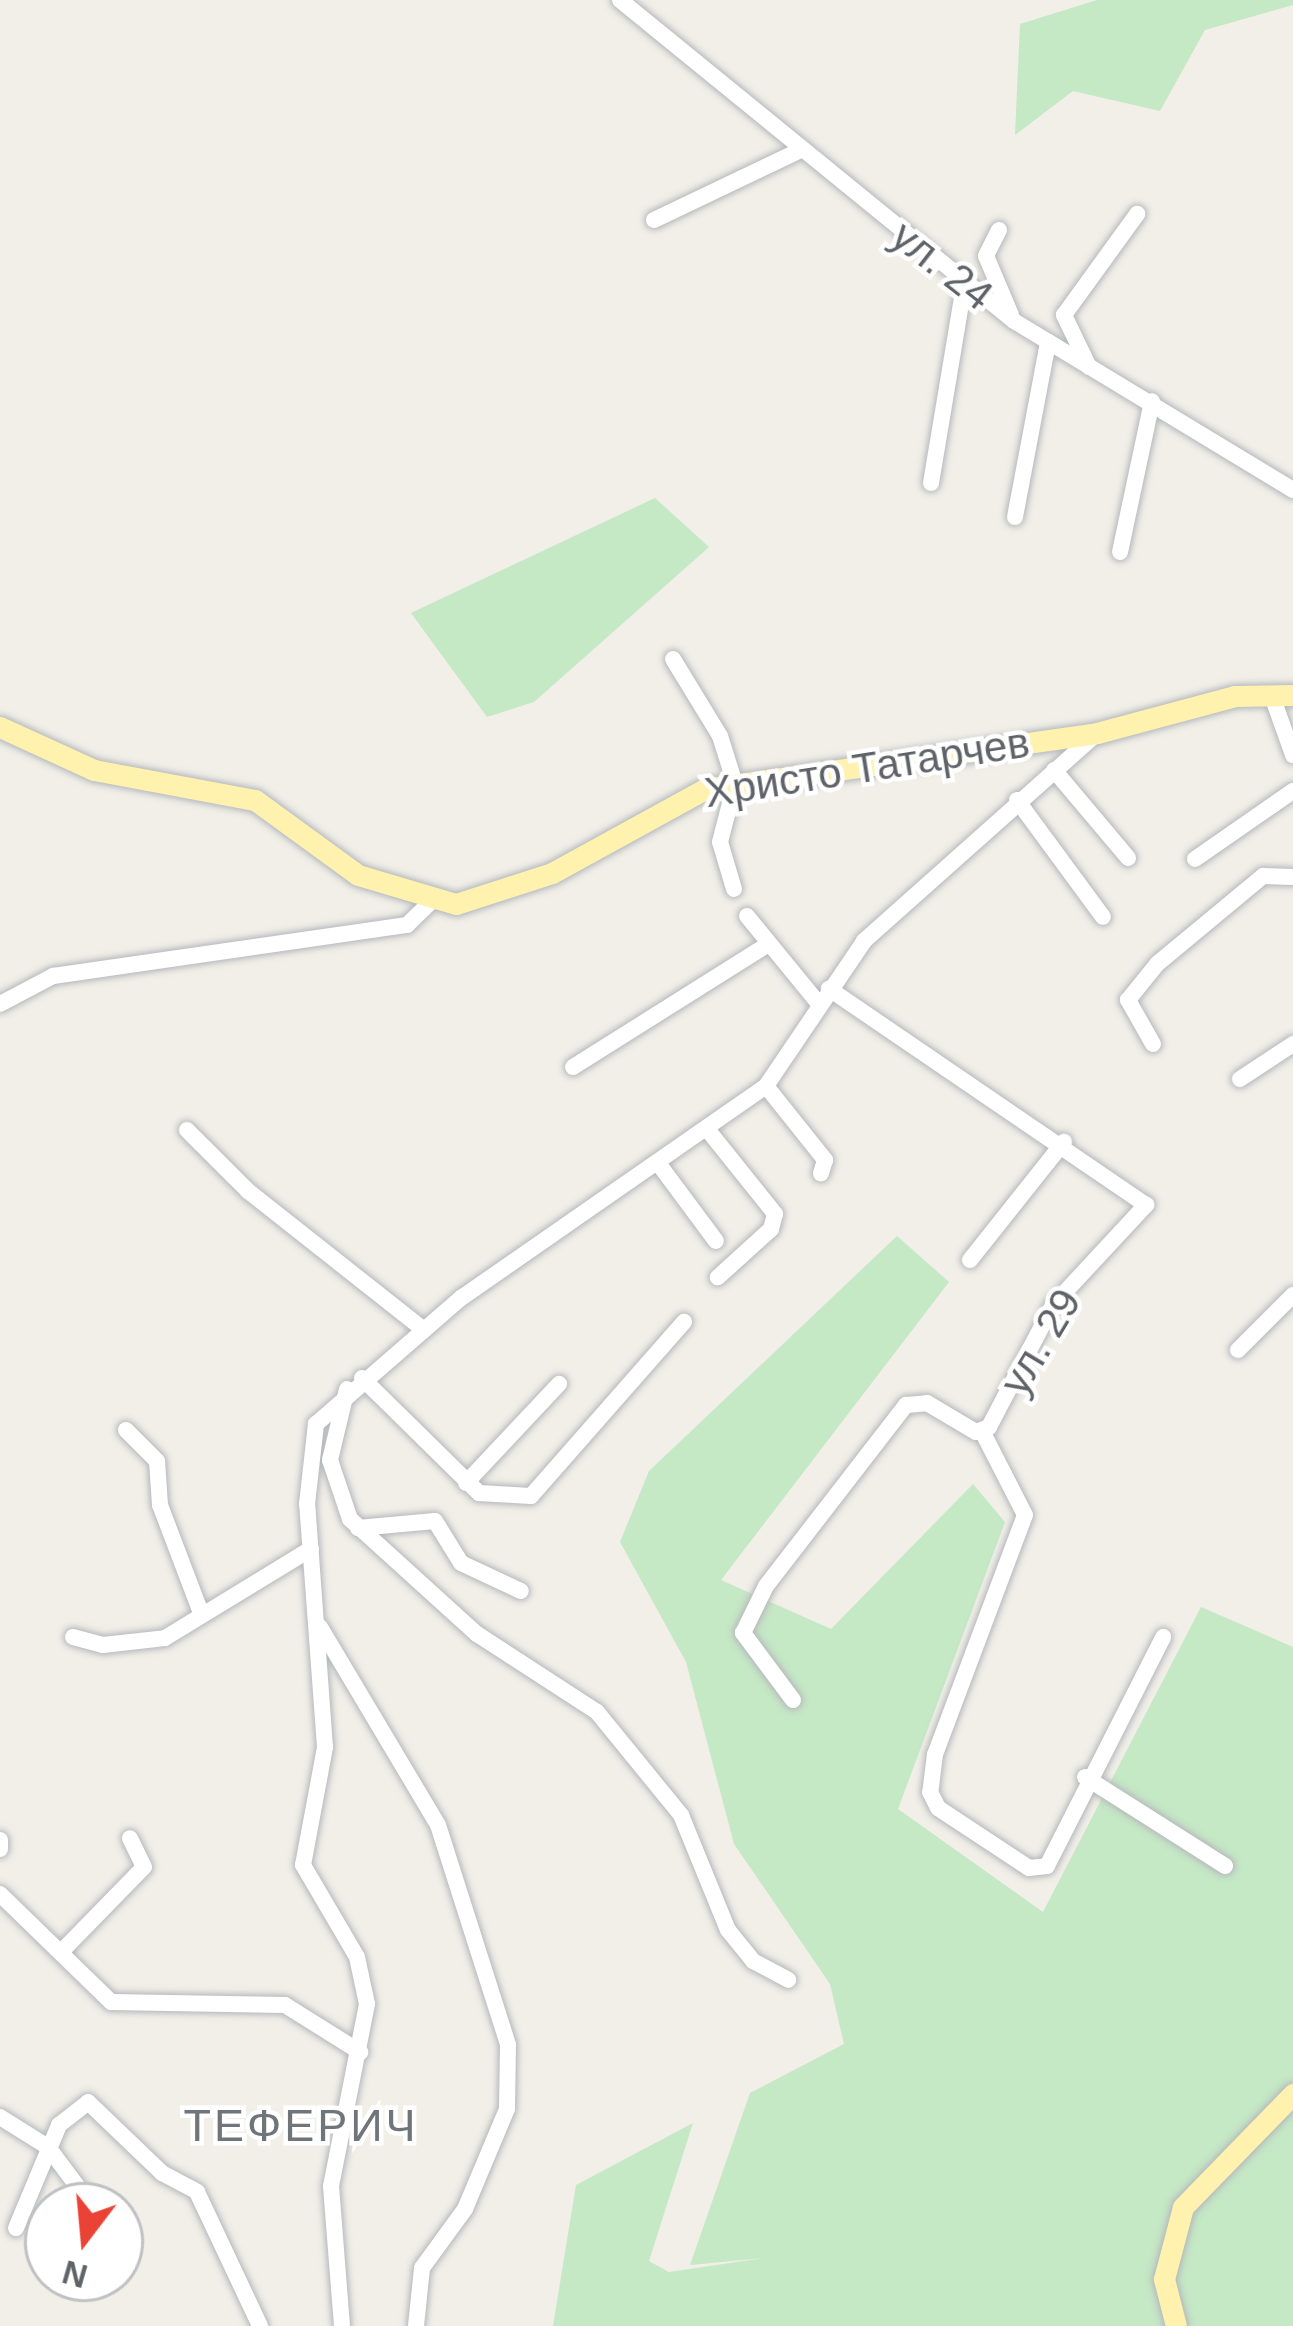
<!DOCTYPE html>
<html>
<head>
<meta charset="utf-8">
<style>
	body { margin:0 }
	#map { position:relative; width:1293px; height:2326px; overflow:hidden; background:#f1efe8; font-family:Helvetica,sans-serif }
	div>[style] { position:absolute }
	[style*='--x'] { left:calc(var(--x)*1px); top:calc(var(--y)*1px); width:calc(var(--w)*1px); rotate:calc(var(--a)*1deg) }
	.green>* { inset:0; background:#c5e8c5 }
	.roads { filter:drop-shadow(0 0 3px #b5b8bc) drop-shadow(0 0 3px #b5b8bc) }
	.minor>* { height:16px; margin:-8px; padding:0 8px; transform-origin:8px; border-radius:8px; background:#fff }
	.major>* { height:21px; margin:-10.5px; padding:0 10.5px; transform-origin:10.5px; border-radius:10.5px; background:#fff2af }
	span { translate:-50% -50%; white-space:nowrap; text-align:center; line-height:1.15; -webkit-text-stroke:9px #fff; paint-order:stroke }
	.street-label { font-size:42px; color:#5f6368 }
	.neighbourhood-label { font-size:45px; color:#70757a; letter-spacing:3px }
	.north { position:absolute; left:24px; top:2182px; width:120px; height:120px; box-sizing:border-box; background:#fff; border:3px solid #bfc1c3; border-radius:50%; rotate:196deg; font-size:33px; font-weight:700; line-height:48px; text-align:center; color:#5f6368 }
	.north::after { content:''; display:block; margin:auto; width:42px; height:54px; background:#ea4335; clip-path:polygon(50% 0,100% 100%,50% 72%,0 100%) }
</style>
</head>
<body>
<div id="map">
	<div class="green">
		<div style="clip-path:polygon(1097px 0,1293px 0,1293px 5px,1205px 30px,1160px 111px,1073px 91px,1015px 135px,1020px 24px)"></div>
		<div style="clip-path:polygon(655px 498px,709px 547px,534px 702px,487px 717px,411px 613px)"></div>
		<div style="clip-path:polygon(897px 1236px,949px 1282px,721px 1580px,831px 1629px,973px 1484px,1005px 1522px,898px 1809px,1043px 1912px,1201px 1607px,1293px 1647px,1293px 2326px,553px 2326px,576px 2185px,693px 2123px,649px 2261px,669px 2272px,764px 2258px,690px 2265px,750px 2093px,844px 2044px,830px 1984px,734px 1844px,686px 1662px,620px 1542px,649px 1471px)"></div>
	</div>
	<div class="roads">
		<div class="minor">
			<div style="--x:620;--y:0;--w:508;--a:39.17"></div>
			<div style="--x:1014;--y:321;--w:326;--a:31.2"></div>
			<div style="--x:654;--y:220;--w:163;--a:-25.5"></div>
			<div style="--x:999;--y:230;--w:29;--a:117"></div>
			<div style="--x:986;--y:256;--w:64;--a:67"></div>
			<div style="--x:1089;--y:367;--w:58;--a:-115.7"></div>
			<div style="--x:1064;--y:315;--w:125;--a:-54.1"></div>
			<div style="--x:931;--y:483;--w:201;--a:-80.5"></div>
			<div style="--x:1015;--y:517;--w:178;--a:-79.3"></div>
			<div style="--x:1120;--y:552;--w:154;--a:-78"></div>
			<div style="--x:673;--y:659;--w:90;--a:58.6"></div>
			<div style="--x:720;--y:736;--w:50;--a:72.6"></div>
			<div style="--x:735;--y:784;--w:60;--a:104.5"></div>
			<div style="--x:720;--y:842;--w:49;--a:73.4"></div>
			<div style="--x:1272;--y:696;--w:63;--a:70.4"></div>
			<div style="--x:1054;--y:770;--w:115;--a:49.9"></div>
			<div style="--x:1017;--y:800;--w:145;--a:53.7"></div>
			<div style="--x:1195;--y:859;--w:119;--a:-34.8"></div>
			<div style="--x:747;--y:916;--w:114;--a:50.7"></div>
			<div style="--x:0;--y:1004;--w:60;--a:-27.8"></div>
			<div style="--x:53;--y:976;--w:358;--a:-8.2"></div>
			<div style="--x:407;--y:925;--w:33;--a:-44"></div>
			<div style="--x:1153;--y:1044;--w:51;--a:-119.6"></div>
			<div style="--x:1128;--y:1000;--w:46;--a:-51.1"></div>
			<div style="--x:1157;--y:964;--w:138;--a:-39.7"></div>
			<div style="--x:1263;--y:876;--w:30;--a:2"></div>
			<div style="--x:573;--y:1067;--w:231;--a:-32.2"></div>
			<div style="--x:1240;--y:1079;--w:64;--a:-33.4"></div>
			<div style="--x:766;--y:1086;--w:95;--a:51.4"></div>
			<div style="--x:825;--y:1160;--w:14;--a:107"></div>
			<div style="--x:707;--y:1129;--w:109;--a:51.3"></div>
			<div style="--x:775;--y:1214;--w:16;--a:105"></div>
			<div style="--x:771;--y:1229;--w:72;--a:137.8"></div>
			<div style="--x:187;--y:1130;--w:86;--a:45"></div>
			<div style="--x:248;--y:1191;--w:224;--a:38.3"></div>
			<div style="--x:658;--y:1163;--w:97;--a:53.4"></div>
			<div style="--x:970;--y:1260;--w:151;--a:-51.5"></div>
			<div style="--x:1238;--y:1350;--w:78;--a:-45"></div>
			<div style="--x:362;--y:1378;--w:164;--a:44.5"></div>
			<div style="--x:479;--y:1493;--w:52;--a:3.3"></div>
			<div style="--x:531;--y:1496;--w:232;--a:-48.7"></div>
			<div style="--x:347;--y:1389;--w:73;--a:103.5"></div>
			<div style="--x:330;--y:1460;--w:62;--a:71.3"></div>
			<div style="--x:350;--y:1519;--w:171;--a:42.2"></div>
			<div style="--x:477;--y:1634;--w:143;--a:33"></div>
			<div style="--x:597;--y:1712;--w:133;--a:50.8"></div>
			<div style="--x:681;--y:1815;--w:124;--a:67.8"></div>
			<div style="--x:728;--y:1930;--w:40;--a:51"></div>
			<div style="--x:753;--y:1961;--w:40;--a:28"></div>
			<div style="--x:126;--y:1430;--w:44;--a:45"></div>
			<div style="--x:157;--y:1461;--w:44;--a:86.1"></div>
			<div style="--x:160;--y:1505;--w:116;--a:69.2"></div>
			<div style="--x:982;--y:1431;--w:94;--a:62.9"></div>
			<div style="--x:1025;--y:1515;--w:255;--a:110.6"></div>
			<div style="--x:935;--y:1754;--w:38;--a:97"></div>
			<div style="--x:930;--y:1792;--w:18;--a:63"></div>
			<div style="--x:938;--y:1808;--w:109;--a:33.4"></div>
			<div style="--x:1029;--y:1868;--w:18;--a:-6"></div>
			<div style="--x:1047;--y:1866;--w:257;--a:-63.1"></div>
			<div style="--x:466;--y:1483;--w:136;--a:-46.8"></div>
			<div style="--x:358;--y:1528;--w:77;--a:-5.2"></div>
			<div style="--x:435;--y:1521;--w:49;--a:58.2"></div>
			<div style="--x:461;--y:1563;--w:66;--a:25"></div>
			<div style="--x:320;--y:1627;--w:230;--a:59.2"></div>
			<div style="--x:438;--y:1825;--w:231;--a:72.3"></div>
			<div style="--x:508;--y:2045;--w:64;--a:90.9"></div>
			<div style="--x:507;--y:2109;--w:108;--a:112.8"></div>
			<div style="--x:465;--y:2209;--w:73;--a:126.1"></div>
			<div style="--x:422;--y:2268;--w:58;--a:95.9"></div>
			<div style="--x:73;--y:1637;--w:31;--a:15"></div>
			<div style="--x:103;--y:1645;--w:62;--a:-6.4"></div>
			<div style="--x:165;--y:1638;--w:171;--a:-31.4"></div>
			<div style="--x:793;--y:1700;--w:84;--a:-126.7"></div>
			<div style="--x:743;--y:1633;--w:52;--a:-63.9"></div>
			<div style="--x:766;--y:1586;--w:229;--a:-52.3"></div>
			<div style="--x:906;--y:1405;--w:21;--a:-5"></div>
			<div style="--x:927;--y:1403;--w:57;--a:30.6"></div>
			<div style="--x:976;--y:1432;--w:14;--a:-21"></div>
			<div style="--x:989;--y:1427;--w:138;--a:-62.3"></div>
			<div style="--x:1053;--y:1305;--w:137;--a:-47.1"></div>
			<div style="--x:1146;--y:1205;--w:384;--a:-145.7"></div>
			<div style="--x:1085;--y:1777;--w:166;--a:32.4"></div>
			<div style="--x:0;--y:1840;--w:9;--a:90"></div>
			<div style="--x:0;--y:1894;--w:155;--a:44.2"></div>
			<div style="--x:111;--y:2002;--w:174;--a:1"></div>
			<div style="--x:285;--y:2005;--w:89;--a:32.1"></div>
			<div style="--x:62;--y:1951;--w:117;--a:-45.7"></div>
			<div style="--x:144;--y:1867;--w:32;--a:-116"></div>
			<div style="--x:0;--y:2117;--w:57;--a:32"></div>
			<div style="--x:48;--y:2147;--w:74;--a:53.3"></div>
			<div style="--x:16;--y:2228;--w:112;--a:-67.3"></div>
			<div style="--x:59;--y:2125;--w:37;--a:-38"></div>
			<div style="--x:88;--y:2102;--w:103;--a:43.8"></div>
			<div style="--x:162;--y:2173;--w:40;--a:28"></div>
			<div style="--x:197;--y:2192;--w:148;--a:64.8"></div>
			<div style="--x:342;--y:2326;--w:140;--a:-94.5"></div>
			<div style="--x:331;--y:2186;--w:186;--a:-78.8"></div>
			<div style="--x:367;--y:2004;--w:48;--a:-102"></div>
			<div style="--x:357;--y:1957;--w:107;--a:-120.4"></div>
			<div style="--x:303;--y:1865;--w:120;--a:-79.4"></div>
			<div style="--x:325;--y:1747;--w:244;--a:-94.2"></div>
			<div style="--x:307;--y:1504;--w:81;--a:-83.6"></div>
			<div style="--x:316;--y:1424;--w:192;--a:-41"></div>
			<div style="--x:461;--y:1298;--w:371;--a:-34.8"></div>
			<div style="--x:766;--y:1086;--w:175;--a:-55.9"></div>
			<div style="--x:864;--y:941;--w:311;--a:-41.7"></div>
		</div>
		<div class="major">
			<div style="--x:0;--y:727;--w:103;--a:24.6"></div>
			<div style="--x:94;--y:770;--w:164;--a:10.6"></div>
			<div style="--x:255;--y:800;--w:127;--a:36.1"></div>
			<div style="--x:358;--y:875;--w:102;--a:16.5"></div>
			<div style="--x:456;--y:904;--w:101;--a:-17.9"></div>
			<div style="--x:552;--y:873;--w:175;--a:-28.8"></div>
			<div style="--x:705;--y:789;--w:396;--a:-8.1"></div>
			<div style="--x:1097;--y:733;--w:143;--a:-15"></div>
			<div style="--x:1235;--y:696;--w:58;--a:-1"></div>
			<div style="--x:1176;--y:2326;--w:49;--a:-104.3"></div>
			<div style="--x:1164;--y:2279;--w:74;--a:-75.2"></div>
			<div style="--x:1183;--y:2207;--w:158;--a:-45.8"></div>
		</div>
	</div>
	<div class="street-label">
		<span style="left:942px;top:266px;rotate:38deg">ул. 24</span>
		<span style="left:867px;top:768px;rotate:-9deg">Христо Татарчев</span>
		<span style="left:1041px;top:1342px;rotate:-59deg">ул. 29</span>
	</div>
	<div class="neighbourhood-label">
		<span style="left:301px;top:2126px">ТЕФЕРИЧ</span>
	</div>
	<div class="north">N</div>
</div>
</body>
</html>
